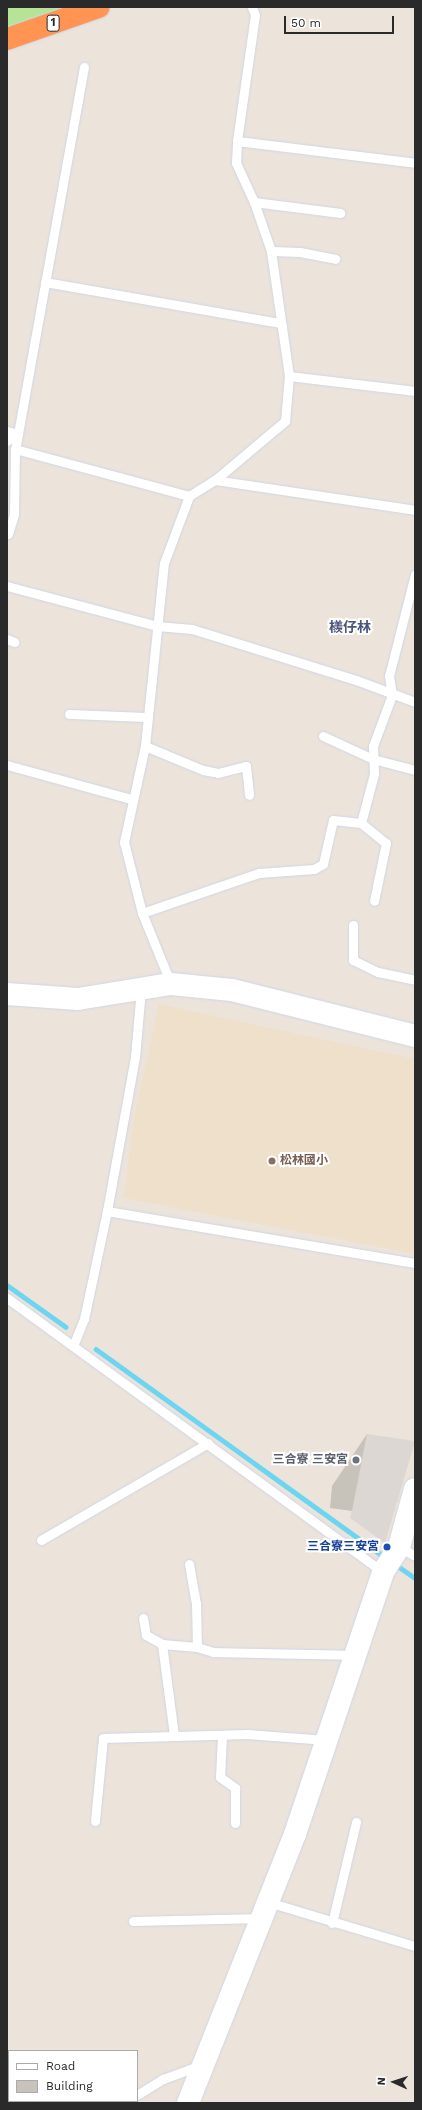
<!DOCTYPE html>
<html>
<head>
<meta charset="utf-8">
<style>
	body { margin:0 }
	#map { position:relative; width:422px; height:2110px; overflow:hidden; background:#ece4db; font-family:"Work Sans","Noto Sans TC",sans-serif }
	div>[style] { position:absolute }
	[style*='--x'] { left:calc(var(--x)*1px); top:calc(var(--y)*1px); width:calc(var(--w)*1px); rotate:calc(var(--a)*1deg) }
	.education>* { inset:0; background:#eee0ca }
	.green>* { inset:0; background:#b5e496 }
	.plaza>* { inset:0; background:#dcd7d2 }
	.stream>* { height:4.5px; margin:-2.25px; padding:0 2.25px; transform-origin:2.25px; border-radius:2.25px; background:#6cd5f1 }
	.building>* { inset:0; background:#c7c2ba }
	.roads { filter:drop-shadow(0 0 1px #d0d5e3) drop-shadow(0 0 1px #d0d5e3) }
	.lane>* { height:9px; margin:-4.5px; padding:0 4.5px; transform-origin:4.5px; border-radius:4.5px; background:#fff }
	.secondary>* { height:22px; margin:-11px; padding:0 11px; transform-origin:11px; border-radius:11px; background:#fff }
	.highway>* { height:22px; margin:-11px; padding:0 11px; transform-origin:11px; border-radius:11px; background:#ff9453 }
	.dots>* { width:11px; height:11px; translate:-50% -50%; box-sizing:border-box; border:2px solid #fff; border-radius:50% }
	span { translate:-50% -50%; white-space:nowrap; text-align:center; line-height:1.15; -webkit-text-stroke:4px #fff; paint-order:stroke }
	.shield-label span { padding:1px 3px; background:#fff; border:1px solid; border-radius:3px; -webkit-text-stroke-width:0 }
	.shield-label { font-size:11px; color:#2a2a2a; font-weight:700 }
	.education-label { font-size:12px; color:#785e54; font-weight:700 }
	.left { translate:0 -50%; text-align:left }
	.worship-label { font-size:12px; color:#5b616d; font-weight:700 }
	.right { translate:-100% -50%; text-align:right }
	.transit-label { font-size:12px; color:#164399; font-weight:700 }
	.quarter-label { font-size:14px; color:#49557b; font-weight:700 }
	.frame { position:absolute; inset:0; border:8px solid #2a2a2a; pointer-events:none }
	.legend { position:absolute; left:8px; top:2050px; width:130px; height:52px; box-sizing:border-box; background:#fff; border:1px solid #aaa; margin:0; padding:5px 7px; list-style:none; font-size:12px; color:#2a2a2a }
	.legend li { display:flex; align-items:center; gap:8px; height:20px }
	.legend b { width:20px; border:1px solid #aaa }
	.north { position:absolute; left:374px; top:2062px; width:40px; height:40px; -webkit-text-stroke:3px #fff; paint-order:stroke; rotate:273deg; font-size:11px; font-weight:700; line-height:16px; text-align:center; color:#2a2a2a }
	.north::after { content:''; display:block; margin:auto; width:14px; height:18px; background:#2a2a2a; clip-path:polygon(50% 0,100% 100%,50% 72%,0 100%) }
	.scale { position:absolute; left:284px; top:16px; width:110px; height:18px; box-sizing:border-box; border:2px solid #2a2a2a; border-top:0; padding-left:5px; font-size:12px; line-height:14px; white-space:nowrap; color:#2a2a2a; -webkit-text-stroke:3px #fff; paint-order:stroke }
</style>
</head>
<body>
<div id="map">
	<div class="education">
		<div style="clip-path:polygon(159px 1004px,415px 1059px,415px 1254px,124px 1198px,133px 1123px)"></div>
	</div>
	<div class="green">
		<div style="clip-path:polygon(7px 7px,109px 7px,7px 43px)"></div>
	</div>
	<div class="plaza">
		<div style="clip-path:polygon(367px 1434px,415px 1441px,385px 1543px,350px 1518px)"></div>
	</div>
	<div class="stream">
		<div style="--x:7;--y:1285;--w:72;--a:35.4"></div>
		<div style="--x:96;--y:1349;--w:357;--a:35.8"></div>
		<div style="--x:395;--y:1564;--w:24;--a:35"></div>
	</div>
	<div class="building">
		<div style="clip-path:polygon(367px 1434px,352px 1511px,330px 1508px,332px 1486px)"></div>
	</div>
	<div class="roads">
		<div class="lane">
			<div style="--x:84;--y:67;--w:388;--a:100.2"></div>
			<div style="--x:15;--y:449;--w:180;--a:15.1"></div>
			<div style="--x:237;--y:141;--w:179;--a:7"></div>
			<div style="--x:254;--y:202;--w:87;--a:7.3"></div>
			<div style="--x:271;--y:251;--w:29;--a:2"></div>
			<div style="--x:300;--y:252;--w:36;--a:11"></div>
			<div style="--x:45;--y:282;--w:239;--a:9.9"></div>
			<div style="--x:289;--y:376;--w:127;--a:6.8"></div>
			<div style="--x:7;--y:431;--w:11;--a:15"></div>
			<div style="--x:18;--y:434;--w:13;--a:148"></div>
			<div style="--x:215;--y:480;--w:202;--a:8.5"></div>
			<div style="--x:8;--y:534;--w:21;--a:-73"></div>
			<div style="--x:14;--y:514;--w:65;--a:-89.1"></div>
			<div style="--x:7;--y:586;--w:155;--a:14.9"></div>
			<div style="--x:157;--y:626;--w:35;--a:5"></div>
			<div style="--x:192;--y:629;--w:172;--a:17.3"></div>
			<div style="--x:356;--y:680;--w:63;--a:20.4"></div>
			<div style="--x:7;--y:639;--w:8;--a:23"></div>
			<div style="--x:69;--y:714;--w:78;--a:2.2"></div>
			<div style="--x:323;--y:736;--w:55;--a:24.7"></div>
			<div style="--x:373;--y:759;--w:43;--a:14.7"></div>
			<div style="--x:145;--y:746;--w:63;--a:22.5"></div>
			<div style="--x:203;--y:770;--w:15;--a:11"></div>
			<div style="--x:218;--y:773;--w:29;--a:-14"></div>
			<div style="--x:246;--y:766;--w:29;--a:84"></div>
			<div style="--x:7;--y:765;--w:129;--a:15.3"></div>
			<div style="--x:361;--y:823;--w:32;--a:39"></div>
			<div style="--x:386;--y:843;--w:59;--a:101.7"></div>
			<div style="--x:142;--y:913;--w:124;--a:-18.9"></div>
			<div style="--x:259;--y:873;--w:55;--a:-4.2"></div>
			<div style="--x:314;--y:869;--w:10;--a:-29"></div>
			<div style="--x:323;--y:864;--w:45;--a:-77.2"></div>
			<div style="--x:333;--y:820;--w:28;--a:6"></div>
			<div style="--x:361;--y:823;--w:51;--a:-75.1"></div>
			<div style="--x:374;--y:774;--w:28;--a:-92"></div>
			<div style="--x:373;--y:746;--w:54;--a:-69.6"></div>
			<div style="--x:392;--y:695;--w:19;--a:-99"></div>
			<div style="--x:389;--y:676;--w:105;--a:-75.7"></div>
			<div style="--x:353;--y:925;--w:35;--a:90"></div>
			<div style="--x:353;--y:960;--w:28;--a:26"></div>
			<div style="--x:378;--y:972;--w:38;--a:12"></div>
			<div style="--x:171;--y:984;--w:77;--a:-112.2"></div>
			<div style="--x:142;--y:913;--w:73;--a:-104.2"></div>
			<div style="--x:124;--y:842;--w:98;--a:-77.7"></div>
			<div style="--x:145;--y:746;--w:184;--a:-84.1"></div>
			<div style="--x:164;--y:563;--w:72;--a:-69.5"></div>
			<div style="--x:189;--y:496;--w:31;--a:-32"></div>
			<div style="--x:215;--y:480;--w:92;--a:-40.1"></div>
			<div style="--x:285;--y:421;--w:45;--a:-84.9"></div>
			<div style="--x:289;--y:376;--w:126;--a:-98.2"></div>
			<div style="--x:271;--y:251;--w:52;--a:-109.1"></div>
			<div style="--x:254;--y:202;--w:43;--a:-114.8"></div>
			<div style="--x:236;--y:163;--w:22;--a:-87"></div>
			<div style="--x:237;--y:141;--w:127;--a:-81.9"></div>
			<div style="--x:255;--y:15;--w:9;--a:-111"></div>
			<div style="--x:107;--y:1211;--w:312;--a:9.6"></div>
			<div style="--x:7;--y:1298;--w:465;--a:36.1"></div>
			<div style="--x:73;--y:1346;--w:29;--a:-68"></div>
			<div style="--x:84;--y:1319;--w:110;--a:-78"></div>
			<div style="--x:107;--y:1211;--w:157;--a:-79.7"></div>
			<div style="--x:135;--y:1057;--w:69;--a:-85"></div>
			<div style="--x:41;--y:1540;--w:193;--a:-30.1"></div>
			<div style="--x:399;--y:1547;--w:18;--a:29"></div>
			<div style="--x:189;--y:1564;--w:40;--a:80"></div>
			<div style="--x:196;--y:1603;--w:44;--a:88.7"></div>
			<div style="--x:143;--y:1618;--w:17;--a:80"></div>
			<div style="--x:146;--y:1635;--w:18;--a:29"></div>
			<div style="--x:162;--y:1644;--w:35;--a:5"></div>
			<div style="--x:197;--y:1647;--w:17;--a:17"></div>
			<div style="--x:213;--y:1652;--w:142;--a:1.2"></div>
			<div style="--x:162;--y:1644;--w:92;--a:82.5"></div>
			<div style="--x:222;--y:1735;--w:42;--a:92.7"></div>
			<div style="--x:220;--y:1777;--w:19;--a:36"></div>
			<div style="--x:235;--y:1788;--w:35;--a:90"></div>
			<div style="--x:95;--y:1821;--w:83;--a:-84.5"></div>
			<div style="--x:103;--y:1738;--w:144;--a:-1.6"></div>
			<div style="--x:247;--y:1734;--w:79;--a:4.3"></div>
			<div style="--x:268;--y:1902;--w:153;--a:16.7"></div>
			<div style="--x:133;--y:1921;--w:128;--a:-1.3"></div>
			<div style="--x:332;--y:1923;--w:104;--a:-76.6"></div>
			<div style="--x:137;--y:2095;--w:31;--a:-32"></div>
			<div style="--x:163;--y:2079;--w:40;--a:-20.2"></div>
			<div style="--x:124;--y:2103;--w:4;--a:-34"></div>
		</div>
		<div class="secondary">
			<div style="--x:7;--y:994;--w:71;--a:4"></div>
			<div style="--x:78;--y:999;--w:94;--a:-9.2"></div>
			<div style="--x:171;--y:984;--w:61;--a:5.6"></div>
			<div style="--x:232;--y:990;--w:189;--a:14.1"></div>
			<div style="--x:188;--y:2103;--w:289;--a:-68.3"></div>
			<div style="--x:295;--y:1834;--w:276;--a:-71.4"></div>
			<div style="--x:383;--y:1572;--w:30;--a:-57"></div>
			<div style="--x:399;--y:1547;--w:60;--a:-74.6"></div>
		</div>
		<div class="highway">
			<div style="--x:7;--y:39;--w:97;--a:-19.2"></div>
		</div>
	</div>
	<div class="dots">
		<div style="left:272px;top:1161px;background:#8d6e63"></div>
		<div style="left:356px;top:1460px;background:#6b7280"></div>
		<div style="left:387px;top:1547px;background:#1a4fb4"></div>
	</div>
	<div class="shield-label">
		<span style="left:53px;top:23px">1</span>
	</div>
	<div class="education-label">
		<span class="left" style="left:280px;top:1161px">松林國小</span>
	</div>
	<div class="worship-label">
		<span class="right" style="left:348px;top:1460px">三合寮 三安宮</span>
	</div>
	<div class="transit-label">
		<span class="right" style="left:379px;top:1547px">三合寮三安宮</span>
	</div>
	<div class="quarter-label">
		<span style="left:350px;top:627px">檨仔林</span>
	</div>
	<div class="frame"></div>
	<ul class="legend">
	<li><b style="height:5px;background:#fff"></b>Road</li>
	<li><b style="height:11px;background:#c7c2ba"></b>Building</li>
	</ul>
	<div class="north">N</div>
	<div class="scale">50 m</div>
</div>
</body>
</html>
